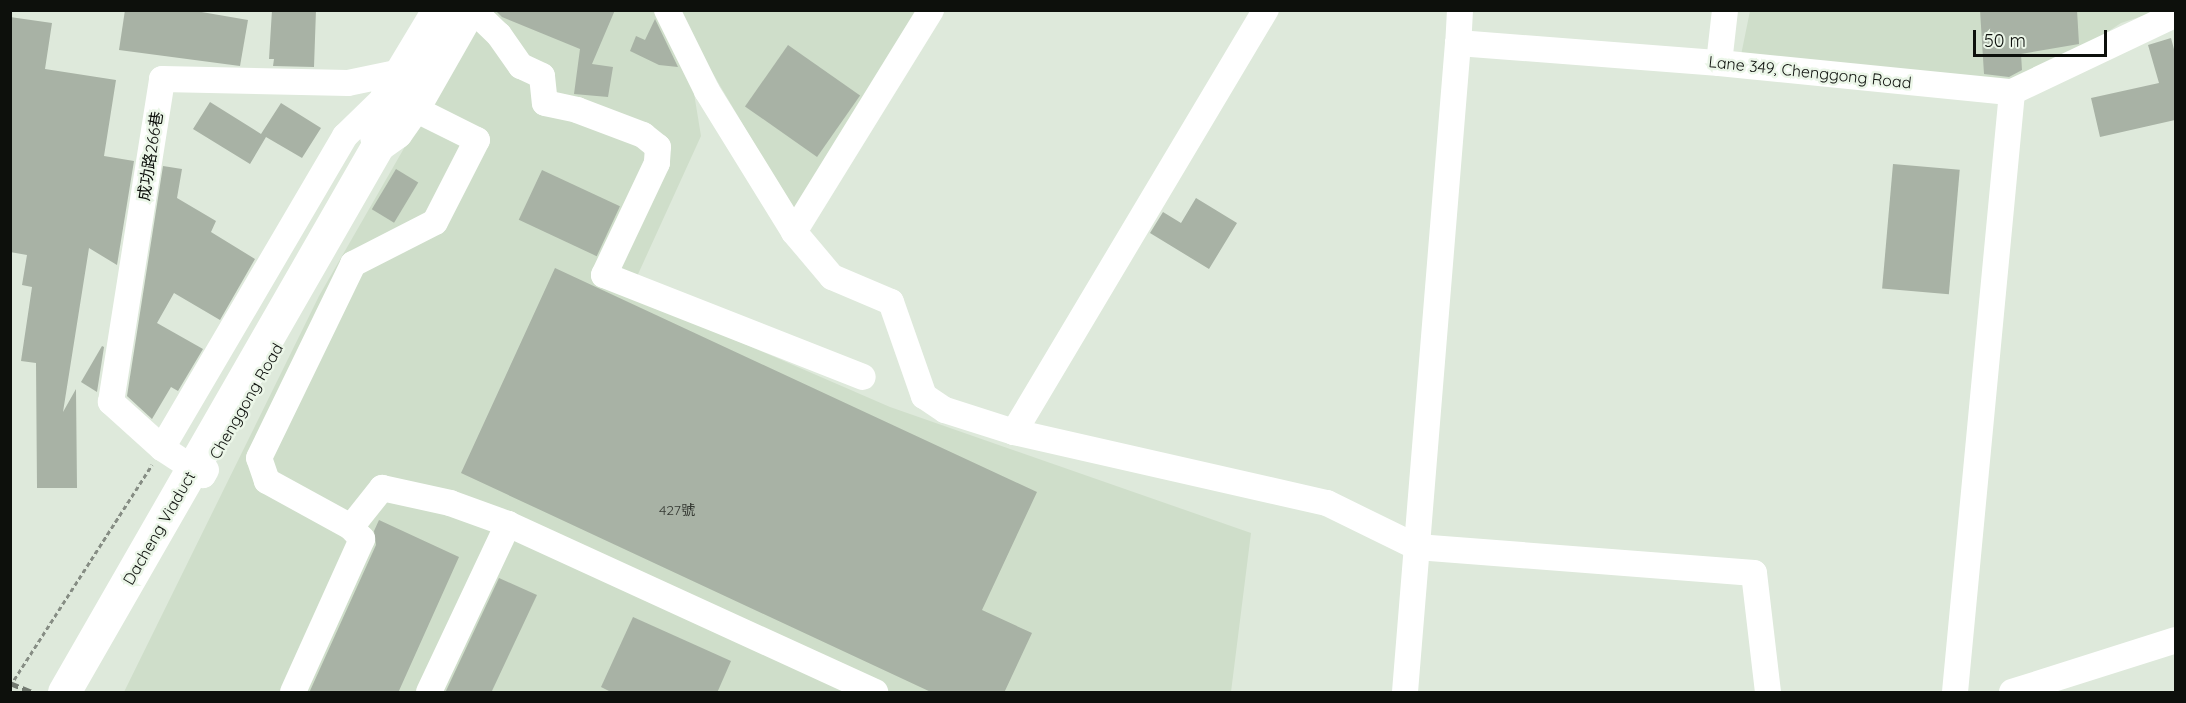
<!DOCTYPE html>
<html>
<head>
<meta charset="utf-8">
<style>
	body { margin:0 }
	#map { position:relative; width:2186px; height:703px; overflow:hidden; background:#dee9db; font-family:Quicksand,"Noto Sans TC",sans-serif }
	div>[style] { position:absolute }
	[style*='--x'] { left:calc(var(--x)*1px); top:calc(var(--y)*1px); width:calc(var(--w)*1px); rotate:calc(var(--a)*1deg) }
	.built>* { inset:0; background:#cfdeca }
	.building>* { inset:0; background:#a8b2a5; transform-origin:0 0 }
	.path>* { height:3px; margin-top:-1.5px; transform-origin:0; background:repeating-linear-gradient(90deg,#868d84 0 4.5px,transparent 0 7.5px) }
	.minor>* { height:26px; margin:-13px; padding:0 13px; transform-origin:13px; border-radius:13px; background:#fff }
	.major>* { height:33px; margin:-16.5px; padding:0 16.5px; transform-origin:16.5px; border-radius:16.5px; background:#fff }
	.rail>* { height:4.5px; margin-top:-2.25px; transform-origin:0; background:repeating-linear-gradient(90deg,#737a71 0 9px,transparent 0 13.5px) }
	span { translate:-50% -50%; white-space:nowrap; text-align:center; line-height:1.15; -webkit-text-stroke:5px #ebf6e8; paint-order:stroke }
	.number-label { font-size:14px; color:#343832 }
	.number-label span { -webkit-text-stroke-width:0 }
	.street-label { font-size:16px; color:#0d100c }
	.frame { position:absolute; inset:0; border:12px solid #0d100c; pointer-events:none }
	.scale { position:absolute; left:1973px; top:30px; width:134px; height:27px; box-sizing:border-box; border:3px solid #0d100c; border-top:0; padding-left:8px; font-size:18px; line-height:21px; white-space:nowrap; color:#0d100c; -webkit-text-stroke:4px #ebf6e8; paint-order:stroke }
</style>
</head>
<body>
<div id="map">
	<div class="built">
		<div style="clip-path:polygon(483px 11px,661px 11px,692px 81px,701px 136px,629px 294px,890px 407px,1251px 533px,1231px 692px,124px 692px,319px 296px)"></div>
		<div style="clip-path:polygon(676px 11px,922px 11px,798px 218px)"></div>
		<div style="clip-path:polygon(1750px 11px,2158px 11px,2121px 23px,2041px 76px,2012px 86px,1741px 55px)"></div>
	</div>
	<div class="building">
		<div style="clip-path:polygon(125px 10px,190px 10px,248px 20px,240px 66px,119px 50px)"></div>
		<div style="clip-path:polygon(272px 10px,316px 10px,314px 67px,273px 66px,274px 59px,269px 59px)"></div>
		<div style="clip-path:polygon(495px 10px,615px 10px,592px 64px,613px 67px,608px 97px,574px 94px,580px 49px,502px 17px)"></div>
		<div style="clip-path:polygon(1980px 10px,2077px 10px,2079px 44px,2021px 54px,2022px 70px,2009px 77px,1984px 74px)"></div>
		<div style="clip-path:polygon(10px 17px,52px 23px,45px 69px,116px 80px,104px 156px,134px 161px,117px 265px,89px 248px,63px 412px,76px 389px,77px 488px,37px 488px,36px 363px,21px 361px,32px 287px,22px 285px,27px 255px,10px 252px)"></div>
		<div style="clip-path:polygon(655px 19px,678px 67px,659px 65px,630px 51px,636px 36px,645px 40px)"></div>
		<div style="clip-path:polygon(2171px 38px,2175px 53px,2175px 120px,2100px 137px,2091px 98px,2159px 83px,2148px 45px)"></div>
		<div style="left:788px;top:45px;width:88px;height:75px;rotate:35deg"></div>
		<div style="clip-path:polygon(210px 102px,261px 134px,281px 103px,321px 128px,302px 158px,266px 137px,250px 164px,193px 129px)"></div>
		<div style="left:1893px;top:164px;width:67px;height:125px;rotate:5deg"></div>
		<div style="clip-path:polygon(163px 166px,182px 169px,177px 198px,216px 221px,211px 232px,255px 259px,220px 320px,174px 293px,157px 323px,203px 349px,178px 391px,171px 387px,152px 419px,127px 396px)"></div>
		<div style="left:396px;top:169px;width:26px;height:47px;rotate:31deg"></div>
		<div style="left:542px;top:170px;width:86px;height:55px;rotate:25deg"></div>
		<div style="clip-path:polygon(1196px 198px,1237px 223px,1209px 269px,1150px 233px,1163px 212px,1181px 223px)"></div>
		<div style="clip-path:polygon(555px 268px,1037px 492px,982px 610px,1032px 633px,1004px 693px,933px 693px,461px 473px)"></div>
		<div style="clip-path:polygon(102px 346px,104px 347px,97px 392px,81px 382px)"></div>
		<div style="clip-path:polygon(379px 520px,459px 557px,398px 693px,309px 693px,376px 545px,374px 531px)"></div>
		<div style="clip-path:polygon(499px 578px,537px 595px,491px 693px,445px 693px)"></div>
		<div style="clip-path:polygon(633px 617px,731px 661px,717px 693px,613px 693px,601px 687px)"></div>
	</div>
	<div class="path">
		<div style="--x:10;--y:686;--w:263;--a:-57.3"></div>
	</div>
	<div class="minor">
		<div style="--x:473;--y:10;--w:36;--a:44"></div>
		<div style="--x:499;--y:35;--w:38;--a:55"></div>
		<div style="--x:521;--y:66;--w:23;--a:25"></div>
		<div style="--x:542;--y:76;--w:27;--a:84"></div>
		<div style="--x:545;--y:103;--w:33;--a:12"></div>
		<div style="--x:577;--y:110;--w:71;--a:20.7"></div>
		<div style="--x:643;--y:135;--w:19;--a:39"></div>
		<div style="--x:658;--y:147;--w:16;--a:94"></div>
		<div style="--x:657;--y:163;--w:124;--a:115.3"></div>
		<div style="--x:604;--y:275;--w:278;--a:21.5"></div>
		<div style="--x:667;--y:10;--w:90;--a:63.7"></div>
		<div style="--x:707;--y:91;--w:166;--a:58.3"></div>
		<div style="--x:794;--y:232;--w:59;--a:49.8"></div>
		<div style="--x:832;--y:277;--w:64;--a:23"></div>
		<div style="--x:891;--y:302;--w:100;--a:70.7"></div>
		<div style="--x:924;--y:396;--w:25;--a:34"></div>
		<div style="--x:945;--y:410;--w:72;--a:17.7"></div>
		<div style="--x:1014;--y:432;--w:321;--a:12.8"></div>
		<div style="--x:1327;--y:503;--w:100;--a:26.1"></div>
		<div style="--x:1417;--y:547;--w:338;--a:4.4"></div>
		<div style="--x:1754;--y:573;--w:120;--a:83.3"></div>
		<div style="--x:1460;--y:10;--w:33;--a:93"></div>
		<div style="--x:1458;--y:43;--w:262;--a:4.4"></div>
		<div style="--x:1719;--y:63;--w:294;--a:5.7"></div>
		<div style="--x:2012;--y:92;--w:182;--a:-25.4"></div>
		<div style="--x:1719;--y:63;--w:53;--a:-83.5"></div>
		<div style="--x:794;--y:232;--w:261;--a:-58.3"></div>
		<div style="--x:1014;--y:432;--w:492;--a:-59.2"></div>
		<div style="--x:162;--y:448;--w:69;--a:-138"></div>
		<div style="--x:111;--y:402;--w:327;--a:-81"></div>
		<div style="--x:162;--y:79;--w:186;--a:1.2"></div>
		<div style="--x:348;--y:83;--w:54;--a:-11.7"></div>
		<div style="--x:206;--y:470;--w:6;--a:121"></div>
		<div style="--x:203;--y:475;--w:49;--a:-146.6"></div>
		<div style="--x:162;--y:448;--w:362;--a:-59.6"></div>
		<div style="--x:345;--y:136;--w:52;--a:-44.2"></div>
		<div style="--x:351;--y:527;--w:50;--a:-51.5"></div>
		<div style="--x:382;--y:488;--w:70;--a:12.4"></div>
		<div style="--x:450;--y:503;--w:62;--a:19.9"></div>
		<div style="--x:508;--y:524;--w:404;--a:24.6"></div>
		<div style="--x:293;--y:692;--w:168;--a:-65.7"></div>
		<div style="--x:362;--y:539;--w:16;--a:-133"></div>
		<div style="--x:351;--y:527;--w:96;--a:-151.3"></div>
		<div style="--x:267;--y:481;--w:24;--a:-109"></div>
		<div style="--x:259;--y:458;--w:216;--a:-64.1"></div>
		<div style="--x:353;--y:264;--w:92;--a:-27.1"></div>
		<div style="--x:435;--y:222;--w:92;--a:-62.9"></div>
		<div style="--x:477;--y:140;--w:72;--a:-153.4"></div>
		<div style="--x:413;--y:108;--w:18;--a:117"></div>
		<div style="--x:429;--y:692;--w:186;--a:-64.8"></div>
		<div style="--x:1405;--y:692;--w:651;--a:-85.33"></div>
		<div style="--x:1955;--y:692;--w:603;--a:-84.57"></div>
		<div style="--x:2012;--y:692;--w:172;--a:-17.6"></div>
	</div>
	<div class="major">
		<div style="--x:378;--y:145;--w:19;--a:-102"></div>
		<div style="--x:374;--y:126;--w:34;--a:-67"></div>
		<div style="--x:387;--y:95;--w:99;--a:-59"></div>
		<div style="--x:64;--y:692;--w:631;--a:-60.14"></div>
		<div style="--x:378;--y:145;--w:22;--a:-36"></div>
		<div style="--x:396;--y:132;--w:29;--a:-55"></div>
		<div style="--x:413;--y:108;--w:113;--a:-60.3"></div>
	</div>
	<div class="rail">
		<div style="--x:10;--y:683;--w:24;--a:22"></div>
	</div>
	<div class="number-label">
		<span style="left:677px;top:510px">427號</span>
	</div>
	<div class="street-label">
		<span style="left:1810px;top:72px;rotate:6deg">Lane 349, Chenggong Road</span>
		<span style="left:150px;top:156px;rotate:-81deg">成功路266巷</span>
		<span style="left:246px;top:401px;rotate:-60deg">Chenggong Road</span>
		<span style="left:159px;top:528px;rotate:-60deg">Dacheng Viaduct</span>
	</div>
	<div class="frame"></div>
	<div class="scale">50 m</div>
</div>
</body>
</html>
